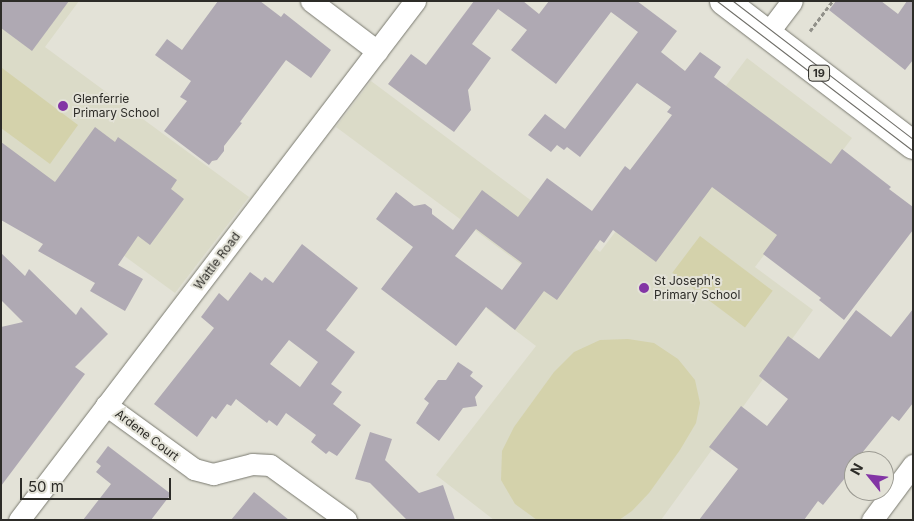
<!DOCTYPE html>
<html>
<head>
<meta charset="utf-8">
<style>
	body { margin:0 }
	#map { position:relative; width:914px; height:521px; overflow:hidden; background:#e3e2d7; font-family:Inter,sans-serif }
	div>[style] { position:absolute }
	[style*='--x'] { left:calc(var(--x)*1px); top:calc(var(--y)*1px); width:calc(var(--w)*1px); rotate:calc(var(--a)*1deg) }
	.built>* { inset:0; background:#dbdbc8 }
	.green>* { inset:0; background:#d4d2ab; transform-origin:0 0 }
	.building>* { inset:0; background:#afa9b3 }
	.path>* { height:3px; margin-top:-1.5px; transform-origin:0; background:repeating-linear-gradient(90deg,#919089 0 4px,transparent 0 6.5px) }
	.roads { filter:drop-shadow(0 0 1px #79796f) drop-shadow(0 0 1px #79796f) }
	.street>* { height:21px; margin:-10.5px; padding:0 10.5px; transform-origin:10.5px; border-radius:10.5px; background:#fff }
	.primary>* { height:28px; margin:-14px; padding:0 14px; transform-origin:14px; border-radius:14px; background:#fff }
	.tram>* { height:1px; margin:-0.5px; padding:0 0.5px; transform-origin:0.5px; border-radius:0.5px; background:#6f6e68 }
	.dots>* { width:14px; height:14px; translate:-50% -50%; box-sizing:border-box; border:2px solid #e3e2d7; border-radius:50% }
	span { translate:-50% -50%; white-space:nowrap; text-align:center; line-height:1.15; -webkit-text-stroke:4px #e3e2d7; paint-order:stroke }
	.shield-label span { padding:1px 4px; background:#e3e2d7; border:1px solid; border-radius:4px; -webkit-text-stroke-width:0 }
	.shield-label { font-size:11px; color:#2d2c28; font-weight:700 }
	.poi-label { font-size:12px; color:#2d2c28 }
	.left { translate:0 -50%; text-align:left }
	.street-label { font-size:12px; color:#2d2c28 }
	.frame { position:absolute; inset:0; border:2px solid #2d2c28; pointer-events:none }
	.north { position:absolute; left:844px; top:451px; width:50px; height:50px; box-sizing:border-box; background:#e3e2d7; border:1px solid #9a9991; border-radius:50%; rotate:299deg; font-size:14px; font-weight:700; line-height:20px; text-align:center; color:#2d2c28 }
	.north::after { content:''; display:block; margin:auto; width:18px; height:22px; background:#8335a5; clip-path:polygon(50% 0,100% 100%,50% 72%,0 100%) }
	.scale { position:absolute; left:20px; top:478px; width:151px; height:22px; box-sizing:border-box; border:2px solid #2d2c28; border-top:0; padding-left:6px; font-size:15px; line-height:18px; white-space:nowrap; color:#2d2c28; -webkit-text-stroke:4px #e3e2d7; paint-order:stroke }
</style>
</head>
<body>
<div id="map">
	<div class="built">
		<div style="clip-path:polygon(1px 1px,79px 1px,45px 47px,249px 197px,175px 293px,1px 166px)"></div>
		<div style="clip-path:polygon(747px 58px,852px 138px,755px 267px,813px 310px,661px 520px,494px 520px,436px 475px,536px 346px,487px 309px,522px 265px,336px 127px,371px 81px,600px 252px)"></div>
	</div>
	<div class="green">
		<div style="clip-path:polygon(2px 68px,78px 125px,50px 164px,1px 128px)"></div>
		<div style="left:700px;top:236px;width:91px;height:46px;rotate:37deg"></div>
		<div style="clip-path:polygon(628px 339px,654px 343px,678px 359px,695px 380px,700px 403px,696px 423px,680px 450px,649px 493px,632px 511px,619px 520px,537px 520px,515px 504px,501px 480px,502px 451px,514px 427px,554px 372px,574px 352px,600px 340px)"></div>
	</div>
	<div class="building">
		<div style="clip-path:polygon(1px 1px,69px 1px,32px 51px,1px 28px)"></div>
		<div style="clip-path:polygon(218px 1px,260px 1px,281px 17px,284px 13px,331px 50px,311px 78px,286px 60px,240px 122px,242px 123px,224px 146px,224px 151px,217px 160px,212px 161px,209px 165px,164px 131px,187px 101px,180px 97px,191px 81px,155px 55px,167px 39px,182px 50px)"></div>
		<div style="clip-path:polygon(evenodd,474px 1px,523px 1px,539px 14px,549px 1px,637px 1px,677px 31px,661px 52px,685px 71px,700px 52px,721px 67px,714px 77px,831px 164px,842px 149px,891px 187px,889px 189px,913px 207px,913px 230px,844px 320px,819px 300px,821px 298px,763px 254px,777px 235px,712px 187px,656px 262px,613px 230px,604px 243px,600px 240px,557px 300px,544px 291px,515px 330px,486px 307px,456px 346px,381px 289px,413px 247px,376px 219px,396px 192px,414px 206px,425px 204px,432px 209px,432px 214px,453px 230px,482px 190px,518px 217px,547px 178px,592px 211px,625px 166px,630px 170px,672px 115px,667px 112px,671px 107px,637px 83px,580px 157px,567px 147px,564px 150px,557px 145px,551px 152px,528px 135px,545px 114px,565px 129px,638px 32px,611px 12px,556px 84px,511px 50px,527px 30px,498px 9px,472px 44px,491px 58px,468px 90px,471px 110px,454px 132px,388px 84px,411px 54px,426px 65px,474px 1px,476px 229px,522px 263px,502px 290px,455px 256px,476px 229px)"></div>
		<div style="clip-path:polygon(836px 1px,881px 1px,898px 14px,907px 1px,913px 1px,913px 60px,905px 70px,829px 10px)"></div>
		<div style="clip-path:polygon(95px 127px,115px 142px,118px 137px,177px 180px,171px 189px,184px 199px,150px 245px,138px 236px,118px 265px,143px 279px,125px 311px,90px 291px,95px 283px,38px 251px,43px 244px,1px 220px,1px 142px,55px 182px)"></div>
		<div style="clip-path:polygon(evenodd,302px 244px,358px 288px,326px 330px,355px 352px,331px 384px,342px 392px,333px 404px,361px 425px,337px 456px,329px 451px,326px 454px,311px 442px,316px 435px,286px 413px,277px 426px,269px 420px,267px 423px,236px 399px,231px 406px,227px 404px,216px 419px,212px 416px,197px 437px,154px 404px,214px 328px,201px 317px,219px 293px,228px 301px,250px 272px,262px 281px,265px 277px,273px 283px,302px 244px,289px 340px,318px 362px,300px 387px,270px 364px,289px 340px)"></div>
		<div style="clip-path:polygon(1px 253px,25px 276px,29px 269px,76px 315px,81px 307px,108px 334px,75px 367px,85px 374px,1px 486px,1px 327px,23px 322px,1px 300px)"></div>
		<div style="clip-path:polygon(913px 309px,913px 403px,899px 421px,892px 416px,862px 453px,861px 461px,854px 461px,854px 467px,823px 505px,818px 501px,804px 520px,699px 520px,738px 469px,709px 447px,741px 406px,767px 426px,788px 399px,759px 376px,788px 336px,819px 359px,856px 310px,891px 337px)"></div>
		<div style="clip-path:polygon(458px 362px,473px 372px,470px 376px,483px 386px,475px 397px,477px 406px,463px 408px,439px 441px,416px 423px,429px 403px,424px 399px,438px 380px,446px 380px)"></div>
		<div style="clip-path:polygon(370px 432px,392px 439px,385px 460px,419px 493px,443px 485px,455px 520px,407px 520px,370px 483px,355px 479px)"></div>
		<div style="clip-path:polygon(108px 446px,171px 494px,151px 520px,83px 520px,111px 484px,96px 472px,101px 466px,96px 462px)"></div>
		<div style="clip-path:polygon(254px 492px,289px 520px,231px 520px)"></div>
	</div>
	<div class="path">
		<div style="--x:810;--y:31;--w:38;--a:-53"></div>
	</div>
	<div class="roads">
		<div class="street">
			<div style="--x:311;--y:1;--w:83;--a:37.1"></div>
			<div style="--x:767;--y:34;--w:41;--a:-52.9"></div>
			<div style="--x:106;--y:405;--w:109;--a:36"></div>
			<div style="--x:194;--y:469;--w:20;--a:15"></div>
			<div style="--x:213;--y:474;--w:40;--a:-14.4"></div>
			<div style="--x:252;--y:464;--w:18;--a:3"></div>
			<div style="--x:270;--y:465;--w:94;--a:35.9"></div>
			<div style="--x:19;--y:520;--w:653;--a:-52.66"></div>
			<div style="--x:872;--y:520;--w:69;--a:-53.3"></div>
		</div>
		<div class="primary">
			<div style="--x:724;--y:1;--w:238;--a:37.3"></div>
		</div>
	</div>
	<div class="tram">
		<div style="--x:717;--y:1;--w:247;--a:37.4"></div>
		<div style="--x:733;--y:1;--w:227;--a:37.5"></div>
	</div>
	<div class="dots">
		<div style="left:63px;top:106px;background:#8335a5"></div>
		<div style="left:644px;top:288px;background:#8335a5"></div>
	</div>
	<div class="shield-label">
		<span style="left:819px;top:73px">19</span>
	</div>
	<div class="poi-label">
		<span class="left" style="left:73px;top:106px">Glenferrie<br>Primary School</span>
		<span class="left" style="left:654px;top:288px">St Joseph's<br>Primary School</span>
	</div>
	<div class="street-label">
		<span style="left:217px;top:261px;rotate:-53deg">Wattle Road</span>
		<span style="left:147px;top:435px;rotate:37deg">Ardene Court</span>
	</div>
	<div class="frame"></div>
	<div class="north">N</div>
	<div class="scale">50 m</div>
</div>
</body>
</html>
